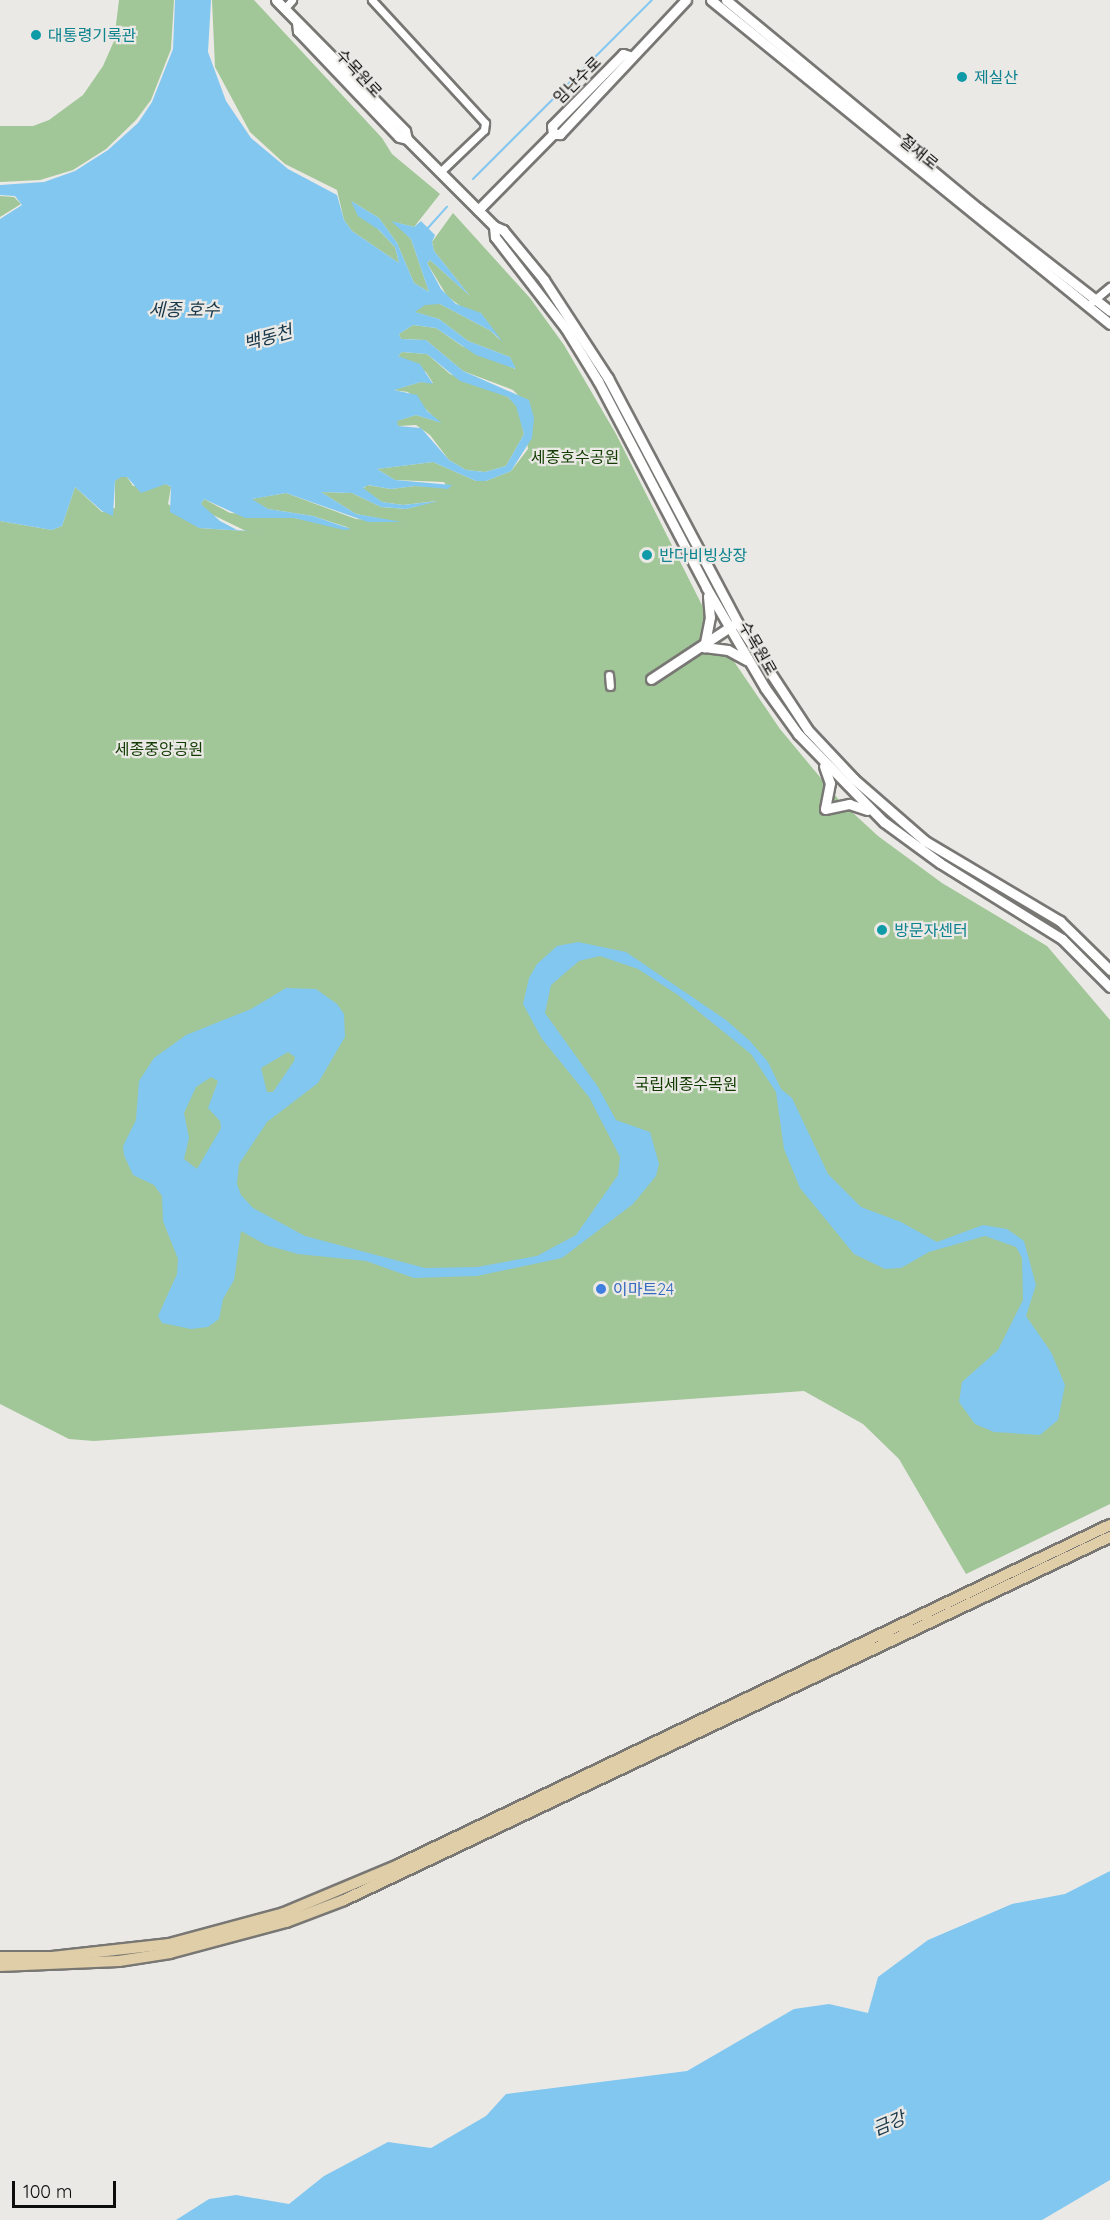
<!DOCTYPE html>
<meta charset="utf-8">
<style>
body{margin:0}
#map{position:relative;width:1110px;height:2220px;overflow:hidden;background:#eae9e6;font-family:Quicksand,"Noto Sans KR",sans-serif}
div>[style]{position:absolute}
.green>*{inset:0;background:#a1c697}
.water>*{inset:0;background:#81c7f0}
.stream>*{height:2px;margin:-1px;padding:0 1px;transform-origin:1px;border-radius:1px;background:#81c7f0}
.roads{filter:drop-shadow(2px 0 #787774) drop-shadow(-2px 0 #787774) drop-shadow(0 2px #787774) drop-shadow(0 -2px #787774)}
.street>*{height:7px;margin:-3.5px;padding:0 3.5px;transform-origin:3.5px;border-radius:3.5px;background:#fff}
.secondary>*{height:9px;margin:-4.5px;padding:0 4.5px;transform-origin:4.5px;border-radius:4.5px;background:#fff}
.primary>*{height:10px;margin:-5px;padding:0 5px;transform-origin:5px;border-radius:5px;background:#dfcea7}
.dots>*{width:16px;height:16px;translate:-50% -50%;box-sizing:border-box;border:3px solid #eae9e6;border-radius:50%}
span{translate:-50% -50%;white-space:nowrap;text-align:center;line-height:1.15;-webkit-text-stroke:4.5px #eae9e6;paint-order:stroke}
.culture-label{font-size:16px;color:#0d838f}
.left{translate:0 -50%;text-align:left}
.street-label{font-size:16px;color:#0d0d0c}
.park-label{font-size:16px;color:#123c01}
.shop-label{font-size:16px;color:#366cbe}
.water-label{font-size:18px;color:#183749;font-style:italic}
.scale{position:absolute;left:12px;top:2181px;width:104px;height:27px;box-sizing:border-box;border:3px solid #0d0d0c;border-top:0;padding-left:8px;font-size:18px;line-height:21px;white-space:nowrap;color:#0d0d0c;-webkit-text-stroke:4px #eae9e6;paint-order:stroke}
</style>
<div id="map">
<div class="green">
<i style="clip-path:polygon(119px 0,174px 0,171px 49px,151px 100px,136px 120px,106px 149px,73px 170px,40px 180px,0 182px,0 126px,33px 126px,49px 120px,83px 95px,103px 66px,114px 41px)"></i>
<i style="clip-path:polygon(212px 0,254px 0,382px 138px,392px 154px,440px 194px,414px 227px,394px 222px,411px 239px,429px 292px,414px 283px,397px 243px,379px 218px,351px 201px,395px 247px,399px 263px,352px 231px,344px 220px,337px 190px,285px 164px,250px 132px,215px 67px)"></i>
<i style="clip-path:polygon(0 196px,14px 197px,21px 204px,0 217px)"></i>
<i style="clip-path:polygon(453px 213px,530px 298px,564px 345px,616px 434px,720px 641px,780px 729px,839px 800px,878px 836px,942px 883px,1047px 946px,1110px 1020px,1110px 1504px,966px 1574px,899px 1459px,863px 1424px,804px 1391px,94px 1441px,69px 1439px,0 1404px,0 521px,52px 530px,62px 526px,75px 487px,102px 512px,115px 508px,115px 481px,120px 477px,127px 477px,133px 486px,166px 484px,171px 487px,168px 504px,199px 528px,246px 531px,209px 513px,201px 504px,204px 499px,230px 513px,294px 518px,350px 528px,313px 516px,268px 509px,251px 499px,286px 493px,356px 519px,398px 522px,356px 514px,321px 492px,352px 493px,381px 507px,406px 509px,437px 501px,403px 505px,382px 502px,363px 489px,367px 485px,391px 489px,415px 486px,448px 488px,444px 482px,395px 480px,377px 469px,433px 462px,476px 481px,486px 481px,511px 471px,528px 449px,520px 397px,513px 390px,463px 371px,426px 340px,401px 339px,399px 334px,413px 325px,436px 328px,462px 346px,515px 369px,510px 357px,468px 341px,439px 319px,414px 312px,425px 304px,440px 304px,491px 331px,500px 340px,481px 313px,467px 311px,447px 296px,427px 263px,430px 260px,470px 296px,434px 251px,432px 242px)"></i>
<i style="clip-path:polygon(402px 352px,427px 354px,450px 374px,508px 397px,517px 406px,524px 434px,506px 466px,485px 472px,466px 470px,449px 460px,430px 435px,416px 425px,398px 426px,396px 421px,416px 415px,439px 422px,408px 392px,393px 390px,421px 382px,433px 383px,426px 372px,398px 356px)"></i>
</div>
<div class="water">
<i style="clip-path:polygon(evenodd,175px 0,211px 0,208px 52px,226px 101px,251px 138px,288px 169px,337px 195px,344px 220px,352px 231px,399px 263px,395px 247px,379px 230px,358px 216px,351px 201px,379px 218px,397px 243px,414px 283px,429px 292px,411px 239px,391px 221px,414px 227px,421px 221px,435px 235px,432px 242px,434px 251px,470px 296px,430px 260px,427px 263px,441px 289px,456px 304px,481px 313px,503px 342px,491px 331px,440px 304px,425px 305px,415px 312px,439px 319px,468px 341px,510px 357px,516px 369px,476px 355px,436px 328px,413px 325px,399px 334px,401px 339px,426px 340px,463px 371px,529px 400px,534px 418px,532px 438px,511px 471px,486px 481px,476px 481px,433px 462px,377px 469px,395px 480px,452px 485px,448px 489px,415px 486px,391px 489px,368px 485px,363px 488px,382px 502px,403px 505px,439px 501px,406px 509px,381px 507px,352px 493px,321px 492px,356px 514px,402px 522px,368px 522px,286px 493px,252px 499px,268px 509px,313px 516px,351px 529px,344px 530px,294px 518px,245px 518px,204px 499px,201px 504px,220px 521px,237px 530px,259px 532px,199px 528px,170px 512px,171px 487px,166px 484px,141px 493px,127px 477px,121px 477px,115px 481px,113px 516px,102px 511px,75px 487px,62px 526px,52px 530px,0 521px,0 219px,22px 205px,15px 196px,0 195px,0 185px,44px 182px,75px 171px,108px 150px,138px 123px,152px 102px,173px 49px,175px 0,402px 352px,427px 354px,460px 381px,508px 397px,516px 406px,524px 434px,506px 466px,485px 472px,466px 470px,449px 460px,421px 428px,398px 426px,397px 421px,416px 415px,442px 423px,427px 411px,417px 395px,394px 390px,421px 382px,433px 384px,420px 364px,398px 356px,402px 352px)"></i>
<i style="clip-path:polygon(evenodd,578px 942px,626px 952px,726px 1020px,750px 1041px,768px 1062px,781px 1089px,792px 1098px,828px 1174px,861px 1207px,901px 1222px,937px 1242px,983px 1225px,1007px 1229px,1024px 1241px,1036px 1285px,1026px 1316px,1051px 1352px,1065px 1385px,1058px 1420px,1040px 1435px,994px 1432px,975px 1424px,959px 1402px,962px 1382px,998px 1350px,1023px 1300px,1022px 1258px,1016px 1247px,985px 1236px,929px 1252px,901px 1268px,885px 1269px,854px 1254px,800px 1188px,784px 1149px,776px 1092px,751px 1054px,678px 995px,638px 969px,600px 956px,579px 961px,551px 985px,545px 1013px,598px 1087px,616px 1120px,650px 1132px,659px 1164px,656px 1176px,633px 1204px,562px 1258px,477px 1276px,414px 1278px,366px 1261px,298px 1254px,266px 1245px,241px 1231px,234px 1280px,223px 1299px,219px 1319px,208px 1327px,191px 1329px,162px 1323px,158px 1316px,177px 1274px,178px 1259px,163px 1221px,162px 1196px,154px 1185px,133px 1175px,124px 1155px,123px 1146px,136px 1120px,139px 1081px,154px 1058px,186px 1035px,251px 1009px,286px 988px,316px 989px,337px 1004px,344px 1014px,345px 1037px,318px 1083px,267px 1122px,239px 1164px,237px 1184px,241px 1195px,253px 1208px,305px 1236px,425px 1268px,477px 1267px,537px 1256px,576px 1235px,618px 1175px,620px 1157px,589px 1097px,542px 1039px,523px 1004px,529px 978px,537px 964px,557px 946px,578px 942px,288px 1052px,295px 1057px,294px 1061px,273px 1092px,267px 1092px,261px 1068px,288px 1052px,578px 942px,211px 1077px,218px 1081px,208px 1108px,220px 1121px,221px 1128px,197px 1169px,184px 1159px,189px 1138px,184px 1113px,196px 1087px,211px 1077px)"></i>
<i style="clip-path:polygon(1110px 1871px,1110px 2180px,1042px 2220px,176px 2220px,209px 2199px,236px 2195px,289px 2204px,324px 2176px,388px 2142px,431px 2148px,486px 2116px,506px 2094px,687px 2071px,794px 2009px,829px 2004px,868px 2013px,878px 1977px,928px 1940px,1012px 1904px,1065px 1894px)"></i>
</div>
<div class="stream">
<i style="left:473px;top:179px;width:253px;rotate:-45deg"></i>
<i style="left:427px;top:229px;width:30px;rotate:-48deg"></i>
</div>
<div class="roads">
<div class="street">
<i style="left:372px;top:0;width:167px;rotate:47.4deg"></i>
<i style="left:485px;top:123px;width:7px;rotate:98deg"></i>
<i style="left:484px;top:130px;width:61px;rotate:136.3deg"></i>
<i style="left:284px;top:9px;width:12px;rotate:-48deg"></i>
<i style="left:1087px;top:306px;width:30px;rotate:-40deg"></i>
<i style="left:609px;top:675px;width:11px;rotate:85deg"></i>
</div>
<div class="secondary">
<i style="left:276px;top:0;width:184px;rotate:45.4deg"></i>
<i style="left:405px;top:131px;width:8px;rotate:76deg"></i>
<i style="left:711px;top:0;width:514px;rotate:39.08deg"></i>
<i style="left:726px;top:0;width:328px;rotate:39.6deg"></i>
<i style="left:979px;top:209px;width:166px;rotate:37.9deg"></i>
<i style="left:297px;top:22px;width:9px;rotate:84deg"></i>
<i style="left:298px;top:31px;width:146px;rotate:46.4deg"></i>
<i style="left:399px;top:137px;width:8px;rotate:14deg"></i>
<i style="left:407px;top:139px;width:123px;rotate:45deg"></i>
<i style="left:494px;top:226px;width:10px;rotate:24deg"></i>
<i style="left:503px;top:230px;width:65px;rotate:50.6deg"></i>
<i style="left:544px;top:280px;width:117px;rotate:56.9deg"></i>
<i style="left:608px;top:378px;width:276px;rotate:62.1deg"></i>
<i style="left:737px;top:622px;width:129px;rotate:56.7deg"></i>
<i style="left:808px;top:730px;width:67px;rotate:46.8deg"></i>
<i style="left:854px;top:779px;width:94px;rotate:41.1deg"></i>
<i style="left:925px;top:841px;width:157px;rotate:30.7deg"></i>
<i style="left:1060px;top:921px;width:70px;rotate:44.4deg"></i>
<i style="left:553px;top:134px;width:8px;rotate:-97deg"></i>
<i style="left:552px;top:126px;width:101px;rotate:-45.4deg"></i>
<i style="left:623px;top:54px;width:6px;rotate:18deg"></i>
<i style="left:478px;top:210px;width:107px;rotate:-45.4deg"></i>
<i style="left:553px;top:134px;width:7px"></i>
<i style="left:560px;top:134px;width:184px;rotate:-46.8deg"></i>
<i style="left:494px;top:226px;width:11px;rotate:85deg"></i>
<i style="left:495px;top:237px;width:116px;rotate:52.3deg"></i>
<i style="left:566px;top:329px;width:61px;rotate:58.4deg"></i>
<i style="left:598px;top:381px;width:233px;rotate:62.3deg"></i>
<i style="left:706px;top:587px;width:117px;rotate:59.7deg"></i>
<i style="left:765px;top:688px;width:57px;rotate:54.3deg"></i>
<i style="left:798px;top:734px;width:123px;rotate:45.7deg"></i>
<i style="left:884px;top:822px;width:69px;rotate:36.2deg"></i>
<i style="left:940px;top:863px;width:144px;rotate:31.9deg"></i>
<i style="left:1062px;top:939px;width:68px;rotate:45deg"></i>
<i style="left:708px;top:596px;width:21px;rotate:85deg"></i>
<i style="left:710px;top:617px;width:31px;rotate:101deg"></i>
<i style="left:704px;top:647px;width:24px;rotate:7deg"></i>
<i style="left:728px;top:650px;width:21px;rotate:29deg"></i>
<i style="left:651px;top:679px;width:98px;rotate:-33.4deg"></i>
<i style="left:824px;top:766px;width:18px;rotate:71deg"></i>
<i style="left:830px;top:783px;width:26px;rotate:101deg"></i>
<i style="left:825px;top:809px;width:25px;rotate:-12deg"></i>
<i style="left:849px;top:804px;width:19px;rotate:18deg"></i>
</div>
<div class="primary">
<i style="left:0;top:1957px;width:52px"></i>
<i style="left:52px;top:1957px;width:118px;rotate:-6.3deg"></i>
<i style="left:169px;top:1944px;width:119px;rotate:-15.1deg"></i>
<i style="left:284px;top:1913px;width:124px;rotate:-22.8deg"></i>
<i style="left:398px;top:1865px;width:789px;rotate:-25.53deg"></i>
<i style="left:0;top:1966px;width:119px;rotate:-2.4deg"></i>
<i style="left:119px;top:1961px;width:52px;rotate:-8.9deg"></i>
<i style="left:170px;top:1953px;width:120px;rotate:-15deg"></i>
<i style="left:286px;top:1922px;width:62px;rotate:-20.8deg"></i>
<i style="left:344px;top:1900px;width:848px;rotate:-25.36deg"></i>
</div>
</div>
<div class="dots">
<i style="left:36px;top:35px;background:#0f9aa8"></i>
<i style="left:962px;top:77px;background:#0f9aa8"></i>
<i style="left:647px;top:555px;background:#0f9aa8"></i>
<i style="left:882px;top:930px;background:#0f9aa8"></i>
<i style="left:601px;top:1289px;background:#3f7fe0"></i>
</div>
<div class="culture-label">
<span class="left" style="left:48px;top:35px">대통령기록관</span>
<span class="left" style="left:974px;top:77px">제실산</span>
<span class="left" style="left:659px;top:555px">반다비빙상장</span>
<span class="left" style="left:894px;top:930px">방문자센터</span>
</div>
<div class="street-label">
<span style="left:359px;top:73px;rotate:47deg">수목원로</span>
<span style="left:577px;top:80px;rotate:-45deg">임난수로</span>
<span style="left:919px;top:152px;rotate:39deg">절재로</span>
<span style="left:758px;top:648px;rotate:60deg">수목원로</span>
</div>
<div class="park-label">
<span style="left:575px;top:457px">세종호수공원</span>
<span style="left:159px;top:749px">세종중앙공원</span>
<span style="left:686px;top:1084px">국립세종수목원</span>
</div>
<div class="shop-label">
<span class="left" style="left:613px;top:1289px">이마트24</span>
</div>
<div class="water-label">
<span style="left:184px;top:310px">세종 호수</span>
<span style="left:268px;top:338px;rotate:-16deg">백동천</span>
<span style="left:889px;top:2124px;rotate:-23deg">금강</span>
</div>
<div class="scale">100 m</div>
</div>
